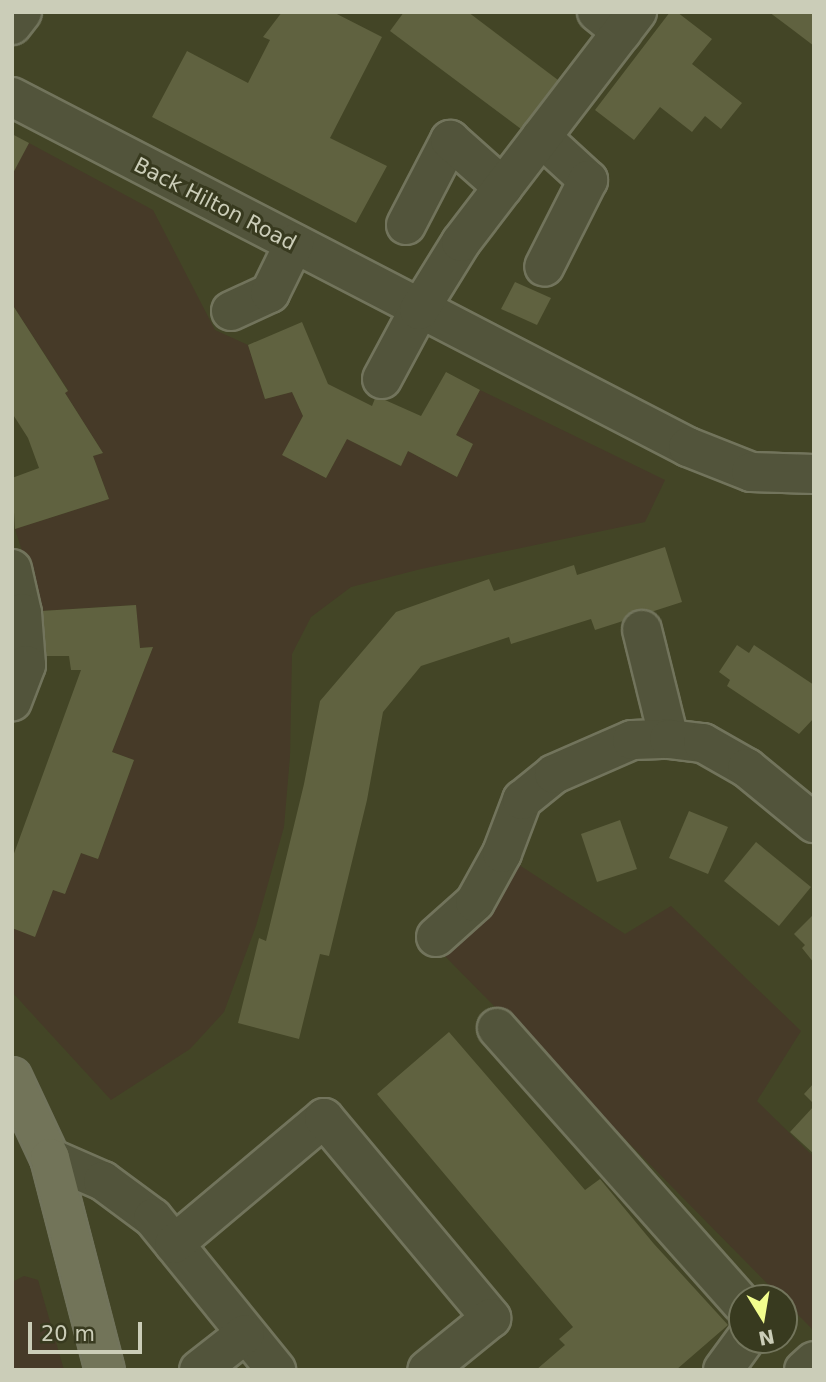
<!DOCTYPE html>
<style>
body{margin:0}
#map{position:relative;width:826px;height:1382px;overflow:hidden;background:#434526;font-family:"DejaVu Sans",sans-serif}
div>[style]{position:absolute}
.green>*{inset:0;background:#463a28}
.building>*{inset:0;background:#606240}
.roads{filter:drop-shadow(2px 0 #72745c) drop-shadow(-2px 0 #72745c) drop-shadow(0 2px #72745c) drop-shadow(0 -2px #72745c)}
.minor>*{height:38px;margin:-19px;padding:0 19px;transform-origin:19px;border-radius:19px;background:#52543b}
.major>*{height:38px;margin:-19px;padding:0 19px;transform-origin:19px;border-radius:19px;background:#727459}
span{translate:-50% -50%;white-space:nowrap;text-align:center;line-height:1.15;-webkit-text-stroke:6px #383a1f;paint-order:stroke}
.street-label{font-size:21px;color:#cbcdb8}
.frame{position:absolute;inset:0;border:14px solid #cbcdb8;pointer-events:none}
.north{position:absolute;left:728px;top:1284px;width:70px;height:70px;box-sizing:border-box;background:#383a1f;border:2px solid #73755c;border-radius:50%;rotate:169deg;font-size:19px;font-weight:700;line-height:28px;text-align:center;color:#cbcdb8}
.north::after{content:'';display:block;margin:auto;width:24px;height:32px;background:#f2fd8e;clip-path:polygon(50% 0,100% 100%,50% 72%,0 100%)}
.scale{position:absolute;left:28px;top:1322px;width:114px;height:32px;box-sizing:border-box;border:4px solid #cbcdb8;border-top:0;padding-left:9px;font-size:21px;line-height:24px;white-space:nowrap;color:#cbcdb8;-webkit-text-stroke:5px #383a1f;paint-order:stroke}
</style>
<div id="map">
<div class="green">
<i style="clip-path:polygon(29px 143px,153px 210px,215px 330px,248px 345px,265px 399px,292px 392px,303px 416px,283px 455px,326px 478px,347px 439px,400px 466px,408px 451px,457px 477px,473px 444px,456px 435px,480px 390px,665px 480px,645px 522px,421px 569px,351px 587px,311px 617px,292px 654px,290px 756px,284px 827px,256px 926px,224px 1012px,190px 1049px,111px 1100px,12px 992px,12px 928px,35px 936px,53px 890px,65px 894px,81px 853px,98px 859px,134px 760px,112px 752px,153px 647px,140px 648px,135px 605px,41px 611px,15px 529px,109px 499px,93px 456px,103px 453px,65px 393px,68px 390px,12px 304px,12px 173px)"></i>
<i style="clip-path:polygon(510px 859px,625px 934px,671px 906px,801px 1031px,757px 1101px,814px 1157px,814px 1331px,433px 944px)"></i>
<i style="clip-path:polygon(24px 1276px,38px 1280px,64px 1370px,15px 1370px,12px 1364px,12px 1282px)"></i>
</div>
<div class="building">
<i style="clip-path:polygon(282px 12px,333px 12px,382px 37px,330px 138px,387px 166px,356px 223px,152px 117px,187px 51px,248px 83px,270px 40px,263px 37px)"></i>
<i style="clip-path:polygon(404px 12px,468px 12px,558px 80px,521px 129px,390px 31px)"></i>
<i style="clip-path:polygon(670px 12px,677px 12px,712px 39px,692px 64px,742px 103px,721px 129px,705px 116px,692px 132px,660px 107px,634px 140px,595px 110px)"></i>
<i style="clip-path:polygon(769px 12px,814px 12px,814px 46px,793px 30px)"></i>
<i style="clip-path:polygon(12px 134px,29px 143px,12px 175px)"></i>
<i style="clip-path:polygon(515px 282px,551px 298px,537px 325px,501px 309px)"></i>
<i style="clip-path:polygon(12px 304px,68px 391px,65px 393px,103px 453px,93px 456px,109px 499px,15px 529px,12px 478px,39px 468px,28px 438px,12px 413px)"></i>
<i style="clip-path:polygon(302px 322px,328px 384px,372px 406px,376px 396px,421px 416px,446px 372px,480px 390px,456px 435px,473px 444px,457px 477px,408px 451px,401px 466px,347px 439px,326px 478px,282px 455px,303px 416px,292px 392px,265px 399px,248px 345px)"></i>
<i style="clip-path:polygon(665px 547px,682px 602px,595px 630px,591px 619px,511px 644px,509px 637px,421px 666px,383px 712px,367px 800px,329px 956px,320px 954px,299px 1039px,238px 1023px,259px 938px,266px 941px,304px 784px,320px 701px,396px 612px,489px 579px,494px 591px,574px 565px,577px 575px)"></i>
<i style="clip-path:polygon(136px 605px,140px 648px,153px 647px,112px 752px,134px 760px,98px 859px,81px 853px,65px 894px,53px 890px,35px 937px,12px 928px,12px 859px,81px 670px,71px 670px,69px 656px,44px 656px,41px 611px)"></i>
<i style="clip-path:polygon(737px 645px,749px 653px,754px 645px,814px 685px,814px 718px,799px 734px,727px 686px,730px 680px,719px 672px)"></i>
<i style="clip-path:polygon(689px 811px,728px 827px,708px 874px,669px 858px)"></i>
<i style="clip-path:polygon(620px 820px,637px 869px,597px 882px,581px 834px)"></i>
<i style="clip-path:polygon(756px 842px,811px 887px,779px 926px,724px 881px)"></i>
<i style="clip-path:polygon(814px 914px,814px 963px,802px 948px,805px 945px,794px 934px)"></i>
<i style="clip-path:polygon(449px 1032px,585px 1190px,600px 1179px,654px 1244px,728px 1325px,676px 1370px,536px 1370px,565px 1345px,559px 1339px,573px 1327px,377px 1094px)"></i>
<i style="clip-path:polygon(814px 1083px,814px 1104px,804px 1094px)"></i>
<i style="clip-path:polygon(814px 1106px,814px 1154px,790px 1132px)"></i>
</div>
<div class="roads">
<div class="minor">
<i style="left:597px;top:12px;width:32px;rotate:39deg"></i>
<i style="left:12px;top:25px;width:16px;rotate:-52deg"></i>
<i style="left:12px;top:97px;width:761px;rotate:27.37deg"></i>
<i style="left:688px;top:447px;width:68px;rotate:21.6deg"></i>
<i style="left:751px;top:472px;width:63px;rotate:1.8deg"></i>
<i style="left:541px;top:137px;width:64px;rotate:42.5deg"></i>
<i style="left:588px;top:180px;width:97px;rotate:116.8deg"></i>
<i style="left:406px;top:225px;width:96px;rotate:-62.6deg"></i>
<i style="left:450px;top:140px;width:71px;rotate:41.6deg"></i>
<i style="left:231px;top:311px;width:43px;rotate:-24.8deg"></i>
<i style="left:270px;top:293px;width:55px;rotate:-63.9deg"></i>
<i style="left:382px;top:379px;width:78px;rotate:-61.8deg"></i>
<i style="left:419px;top:310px;width:80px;rotate:-58.3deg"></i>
<i style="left:461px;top:242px;width:290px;rotate:-52.6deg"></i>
<i style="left:12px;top:569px;width:45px;rotate:77.2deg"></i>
<i style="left:22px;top:613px;width:52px;rotate:85.6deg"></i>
<i style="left:26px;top:665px;width:39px;rotate:111deg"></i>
<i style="left:642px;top:630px;width:112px;rotate:76.1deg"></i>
<i style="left:436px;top:937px;width:52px;rotate:-41.9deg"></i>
<i style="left:475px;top:902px;width:56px;rotate:-61.1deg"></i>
<i style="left:502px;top:853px;width:57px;rotate:-69.3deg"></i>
<i style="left:522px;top:800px;width:41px;rotate:-39.1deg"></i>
<i style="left:554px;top:774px;width:85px;rotate:-23.6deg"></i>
<i style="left:632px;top:740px;width:37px;rotate:-2deg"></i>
<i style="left:669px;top:739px;width:34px;rotate:7deg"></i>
<i style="left:703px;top:743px;width:51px;rotate:29.6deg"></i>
<i style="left:747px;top:768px;width:87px;rotate:39.4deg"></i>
<i style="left:497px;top:1028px;width:369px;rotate:48.4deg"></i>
<i style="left:50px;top:1158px;width:58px;rotate:23.5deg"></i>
<i style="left:103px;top:1181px;width:62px;rotate:36.5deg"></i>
<i style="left:153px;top:1218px;width:196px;rotate:51deg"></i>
<i style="left:174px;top:1244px;width:196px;rotate:-40deg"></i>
<i style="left:324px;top:1118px;width:261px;rotate:50.1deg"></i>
<i style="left:491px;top:1318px;width:82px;rotate:140.9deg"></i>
<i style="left:199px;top:1370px;width:58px;rotate:-38deg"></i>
<i style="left:723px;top:1370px;width:37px;rotate:-54deg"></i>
<i style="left:804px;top:1370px;width:13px;rotate:-42deg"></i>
</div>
<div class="major">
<i style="left:12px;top:1077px;width:89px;rotate:64.9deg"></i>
<i style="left:50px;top:1158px;width:219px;rotate:75.5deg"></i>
</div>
</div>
<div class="street-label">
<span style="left:215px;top:204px;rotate:27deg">Back Hilton Road</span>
</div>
<div class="frame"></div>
<div class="north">N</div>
<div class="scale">20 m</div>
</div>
